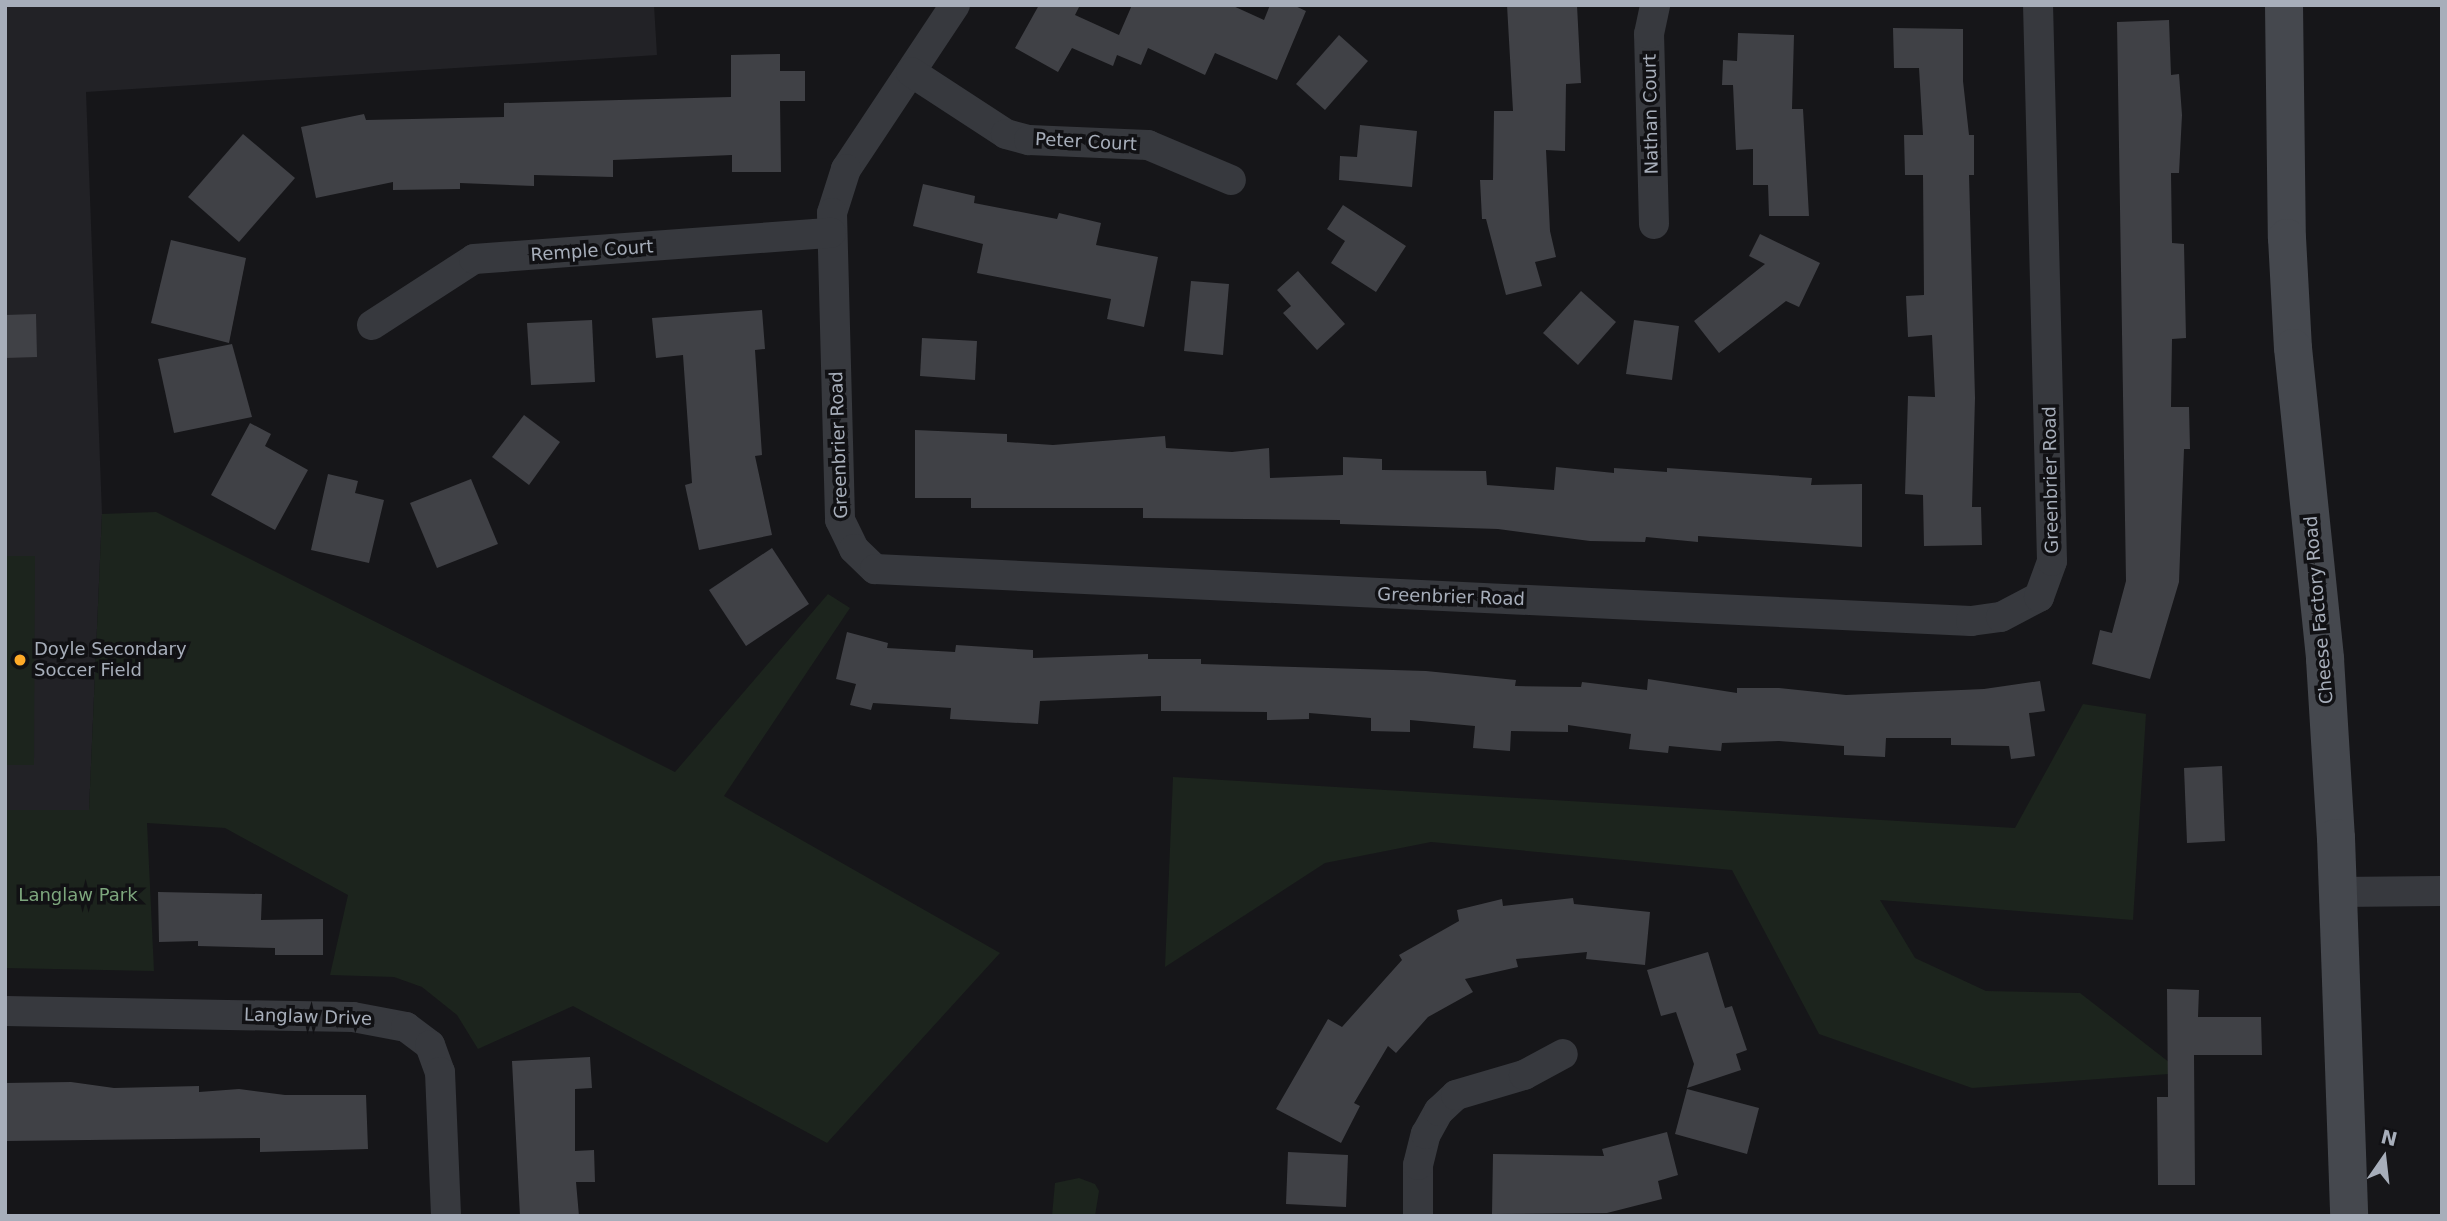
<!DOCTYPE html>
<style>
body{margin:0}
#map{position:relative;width:2447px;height:1221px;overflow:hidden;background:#161619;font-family:"DejaVu Sans",sans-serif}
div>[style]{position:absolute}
.built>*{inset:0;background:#222226}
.green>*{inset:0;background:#1c241d}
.building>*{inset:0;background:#404146}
.minor>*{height:30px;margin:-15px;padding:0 15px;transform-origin:15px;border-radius:15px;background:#37393e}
.secondary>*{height:38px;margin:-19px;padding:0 19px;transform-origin:19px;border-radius:19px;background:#45484e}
.dots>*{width:19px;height:19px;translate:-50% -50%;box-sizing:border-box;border:4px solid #111114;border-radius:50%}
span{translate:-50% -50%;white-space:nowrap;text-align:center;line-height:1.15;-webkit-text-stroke:7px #111114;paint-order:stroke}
.street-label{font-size:18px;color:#a7aeba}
.poi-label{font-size:18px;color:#a7aeba}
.left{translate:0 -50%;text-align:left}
.park-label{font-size:18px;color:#7da67d}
.frame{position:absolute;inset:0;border:7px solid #a7aeba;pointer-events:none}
.north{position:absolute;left:2349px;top:1123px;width:70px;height:70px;-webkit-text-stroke:5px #111114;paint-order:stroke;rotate:14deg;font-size:19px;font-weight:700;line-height:28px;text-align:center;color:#a7aeba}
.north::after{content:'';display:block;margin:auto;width:24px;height:32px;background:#a7aeba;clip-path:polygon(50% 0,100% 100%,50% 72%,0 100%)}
</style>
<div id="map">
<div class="built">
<i style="clip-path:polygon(5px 5px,654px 5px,657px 55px,86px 92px,102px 514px,89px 811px,5px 810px)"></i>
</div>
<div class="green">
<i style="clip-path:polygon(156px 512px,675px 772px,828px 594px,850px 608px,724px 796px,1000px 953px,827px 1143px,573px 1006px,478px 1049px,457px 1015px,422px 987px,394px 977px,330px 975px,348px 895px,225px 828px,147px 823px,154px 971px,5px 968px,5px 810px,89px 810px,102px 514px)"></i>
<i style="clip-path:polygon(5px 556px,35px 556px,34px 765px,5px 765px)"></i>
<i style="clip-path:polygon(2083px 704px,2146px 714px,2133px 920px,1880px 900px,1915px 958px,1986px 991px,2080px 993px,2183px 1073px,1972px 1088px,1819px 1034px,1732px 870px,1431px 842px,1325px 863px,1165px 967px,1173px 777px,2015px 828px)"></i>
<i style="clip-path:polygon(1079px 1178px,1095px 1184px,1099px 1191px,1095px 1216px,1052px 1216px,1055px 1183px)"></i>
</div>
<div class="building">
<i style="clip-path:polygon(1039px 5px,1080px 5px,1075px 15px,1119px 35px,1132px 5px,1231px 5px,1264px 20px,1270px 5px,1293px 5px,1306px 11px,1277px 80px,1215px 53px,1205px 75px,1148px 48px,1141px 65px,1117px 55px,1113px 66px,1072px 48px,1058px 72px,1015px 48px)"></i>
<i style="clip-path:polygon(1507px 5px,1577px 5px,1581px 83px,1566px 84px,1565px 151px,1546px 150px,1550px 231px,1556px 257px,1535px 262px,1542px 286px,1506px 295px,1486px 219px,1482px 219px,1480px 180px,1493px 180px,1494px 111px,1513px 111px)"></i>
<i style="clip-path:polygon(2169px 20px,2171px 75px,2179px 74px,2182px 115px,2179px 173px,2171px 173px,2172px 243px,2184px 244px,2186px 338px,2172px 339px,2171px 407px,2189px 407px,2190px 449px,2184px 449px,2179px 582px,2150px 679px,2092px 664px,2100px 630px,2112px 633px,2126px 581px,2117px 22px)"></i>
<i style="clip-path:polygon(1893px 28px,1963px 29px,1963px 81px,1969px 135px,1974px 135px,1974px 175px,1969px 175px,1975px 398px,1972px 507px,1981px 507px,1982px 545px,1924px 546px,1923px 495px,1905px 494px,1908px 396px,1935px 397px,1932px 335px,1908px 337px,1906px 296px,1924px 295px,1923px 175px,1905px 175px,1904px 135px,1923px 135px,1919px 68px,1894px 68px)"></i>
<i style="clip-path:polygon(1738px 33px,1794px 35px,1792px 109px,1803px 109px,1809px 216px,1769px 216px,1768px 185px,1753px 185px,1753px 149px,1736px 150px,1733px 85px,1722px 85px,1723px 60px,1737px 61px)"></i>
<i style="clip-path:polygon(1339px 35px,1368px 61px,1325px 110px,1296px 84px)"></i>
<i style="clip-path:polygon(780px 54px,780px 71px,805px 71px,805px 101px,780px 101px,781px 172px,732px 172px,732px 155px,613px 160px,613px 177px,534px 175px,534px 186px,460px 183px,460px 189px,393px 190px,393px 182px,316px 198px,301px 127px,364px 114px,366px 120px,504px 117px,504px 103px,731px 97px,731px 55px)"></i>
<i style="clip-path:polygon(1360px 125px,1417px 131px,1412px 187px,1339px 180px,1340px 156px,1357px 157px)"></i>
<i style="clip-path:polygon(243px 134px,295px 178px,239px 242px,188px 197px)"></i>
<i style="clip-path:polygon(923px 184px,975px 196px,974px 203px,1057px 219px,1059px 213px,1101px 223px,1096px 245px,1158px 257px,1144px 327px,1107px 319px,1111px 299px,977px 273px,983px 244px,913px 226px)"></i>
<i style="clip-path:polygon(1343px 205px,1406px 246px,1376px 292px,1331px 263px,1345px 241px,1327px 229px)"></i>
<i style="clip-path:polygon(1760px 234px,1820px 263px,1799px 307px,1786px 301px,1719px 353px,1694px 321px,1765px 264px,1749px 256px)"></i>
<i style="clip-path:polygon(171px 240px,246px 258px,229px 343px,151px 323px)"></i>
<i style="clip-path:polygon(1298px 271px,1345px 324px,1317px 350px,1283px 313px,1291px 306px,1277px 290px)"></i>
<i style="clip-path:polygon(1191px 281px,1229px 284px,1223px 355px,1184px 351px)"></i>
<i style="clip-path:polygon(1581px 291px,1616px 322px,1578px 365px,1543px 333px)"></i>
<i style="clip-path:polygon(762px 310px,765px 349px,755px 350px,762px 455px,755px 456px,772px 535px,699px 550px,685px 485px,692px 483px,683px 355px,656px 358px,652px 318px)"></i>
<i style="clip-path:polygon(36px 314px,37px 357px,5px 358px,5px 315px)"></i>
<i style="clip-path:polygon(592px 320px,595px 382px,531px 385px,527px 323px)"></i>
<i style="clip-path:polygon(1634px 320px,1679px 326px,1672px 380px,1626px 374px)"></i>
<i style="clip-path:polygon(922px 338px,977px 341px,975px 380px,920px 376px)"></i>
<i style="clip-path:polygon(232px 344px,252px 417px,174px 433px,158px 359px)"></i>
<i style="clip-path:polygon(524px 415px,560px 442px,529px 485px,492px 457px)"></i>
<i style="clip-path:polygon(250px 423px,271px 434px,265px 446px,308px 470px,275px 530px,211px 495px)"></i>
<i style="clip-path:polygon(915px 430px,1007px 434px,1007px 442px,1053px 445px,1165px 436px,1166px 448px,1232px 452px,1269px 448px,1270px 478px,1343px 475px,1343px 457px,1382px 459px,1382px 470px,1486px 471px,1487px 485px,1554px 490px,1556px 467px,1614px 473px,1614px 468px,1667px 472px,1667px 468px,1812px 478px,1811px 485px,1862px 484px,1862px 547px,1698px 536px,1698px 542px,1646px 537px,1645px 542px,1590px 541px,1498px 529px,1340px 524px,1340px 520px,1143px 518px,1143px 508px,971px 508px,971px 498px,915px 498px)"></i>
<i style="clip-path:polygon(328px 474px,358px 481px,355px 493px,384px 500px,369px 563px,311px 550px)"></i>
<i style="clip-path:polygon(471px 479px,498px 544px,437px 568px,410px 503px)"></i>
<i style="clip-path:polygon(772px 548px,809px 604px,746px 646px,709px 590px)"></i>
<i style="clip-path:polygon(847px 632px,888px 643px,887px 648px,955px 652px,956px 645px,1033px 650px,1033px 658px,1148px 654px,1148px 659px,1201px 659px,1201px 664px,1426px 671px,1516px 680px,1515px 686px,1581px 687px,1582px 682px,1647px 690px,1648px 679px,1737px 693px,1737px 688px,1779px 688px,1846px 695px,1984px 689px,2040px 681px,2045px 711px,2029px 713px,2035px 756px,2011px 759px,2009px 746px,1951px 745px,1951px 738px,1886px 738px,1885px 757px,1844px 755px,1844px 746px,1779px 741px,1722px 743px,1721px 751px,1669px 746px,1668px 753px,1629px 749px,1631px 734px,1568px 725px,1568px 732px,1511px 731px,1510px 751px,1473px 748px,1475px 726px,1410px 720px,1410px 732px,1371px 731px,1371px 718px,1309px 713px,1309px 719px,1267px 720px,1267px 712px,1161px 711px,1161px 696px,1040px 701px,1038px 724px,984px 721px,950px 719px,951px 708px,873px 703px,871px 710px,850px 705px,856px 684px,836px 679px)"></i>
<i style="clip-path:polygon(2222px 766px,2225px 841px,2187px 843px,2184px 768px)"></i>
<i style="clip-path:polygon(158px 892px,262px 894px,261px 920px,323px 919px,323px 955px,275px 955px,275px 948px,198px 946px,198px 941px,159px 942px)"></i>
<i style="clip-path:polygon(1573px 898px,1574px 904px,1650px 912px,1645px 965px,1586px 959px,1587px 952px,1516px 959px,1518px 967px,1465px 979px,1473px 992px,1428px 1017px,1396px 1053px,1388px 1046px,1354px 1103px,1360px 1106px,1341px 1143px,1276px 1109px,1328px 1019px,1342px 1027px,1402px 960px,1399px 955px,1459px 921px,1457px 910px,1502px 899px,1503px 906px)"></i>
<i style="clip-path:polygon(1708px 952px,1725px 1008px,1732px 1006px,1747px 1050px,1736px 1054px,1741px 1070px,1687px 1088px,1694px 1064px,1676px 1012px,1661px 1016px,1647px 970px)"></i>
<i style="clip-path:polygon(2167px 989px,2199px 990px,2198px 1017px,2261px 1017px,2262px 1055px,2194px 1055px,2195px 1185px,2158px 1185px,2157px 1097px,2168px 1097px)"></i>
<i style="clip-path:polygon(590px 1057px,592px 1088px,575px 1089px,575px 1151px,594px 1150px,595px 1182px,576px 1182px,579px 1216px,520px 1216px,512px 1061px)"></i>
<i style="clip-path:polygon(71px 1082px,114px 1088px,199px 1086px,199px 1092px,239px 1089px,285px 1095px,366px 1095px,368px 1149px,260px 1152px,260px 1138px,5px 1141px,5px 1083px)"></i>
<i style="clip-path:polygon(1687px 1089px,1759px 1108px,1747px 1154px,1675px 1134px)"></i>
<i style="clip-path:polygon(1667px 1132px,1678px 1175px,1658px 1181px,1662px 1199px,1607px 1213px,1492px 1214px,1493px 1154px,1604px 1156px,1602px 1149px)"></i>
<i style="clip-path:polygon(1288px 1152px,1348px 1155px,1346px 1207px,1286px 1204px)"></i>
</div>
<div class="minor">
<i style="left:955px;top:5px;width:197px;rotate:123.6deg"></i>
<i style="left:846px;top:169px;width:46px;rotate:107.7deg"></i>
<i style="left:832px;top:213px;width:307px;rotate:88.5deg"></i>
<i style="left:840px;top:520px;width:32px;rotate:64deg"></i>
<i style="left:854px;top:549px;width:29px;rotate:44deg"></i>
<i style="left:875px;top:569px;width:1097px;rotate:2.72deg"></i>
<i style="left:1971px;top:621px;width:30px;rotate:-8deg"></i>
<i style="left:2001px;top:617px;width:43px;rotate:-27.8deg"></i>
<i style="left:2039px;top:597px;width:38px;rotate:-70deg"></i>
<i style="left:2052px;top:561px;width:556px;rotate:-91.44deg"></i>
<i style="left:911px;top:72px;width:113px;rotate:33.1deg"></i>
<i style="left:1006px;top:134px;width:24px;rotate:15deg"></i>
<i style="left:1029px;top:140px;width:119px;rotate:2.4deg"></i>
<i style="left:1148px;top:145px;width:90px;rotate:22.9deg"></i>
<i style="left:1654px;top:224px;width:190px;rotate:-91.5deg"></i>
<i style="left:1649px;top:34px;width:30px;rotate:-78deg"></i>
<i style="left:372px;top:325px;width:121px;rotate:-32.9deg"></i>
<i style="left:474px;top:259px;width:358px;rotate:-4.2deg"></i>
<i style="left:2338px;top:892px;width:104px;rotate:-0.6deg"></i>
<i style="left:5px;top:1011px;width:348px;rotate:1deg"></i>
<i style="left:353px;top:1017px;width:54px;rotate:10.7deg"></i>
<i style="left:406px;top:1027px;width:30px;rotate:37deg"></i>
<i style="left:430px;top:1045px;width:29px;rotate:70deg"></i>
<i style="left:440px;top:1072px;width:144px;rotate:87.6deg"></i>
<i style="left:1418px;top:1216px;width:51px;rotate:-90deg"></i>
<i style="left:1418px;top:1165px;width:32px;rotate:-76deg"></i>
<i style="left:1426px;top:1134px;width:26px;rotate:-61deg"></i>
<i style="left:1439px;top:1111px;width:23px;rotate:-43deg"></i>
<i style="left:1456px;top:1095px;width:71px;rotate:-16.4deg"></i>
<i style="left:1524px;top:1075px;width:44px;rotate:-28.3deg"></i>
</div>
<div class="secondary">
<i style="left:2284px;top:5px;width:233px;rotate:89.3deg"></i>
<i style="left:2287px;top:238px;width:110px;rotate:86.9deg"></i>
<i style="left:2293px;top:348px;width:313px;rotate:84.1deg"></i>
<i style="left:2325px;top:659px;width:179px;rotate:86.5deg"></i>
<i style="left:2336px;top:838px;width:378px;rotate:88deg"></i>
</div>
<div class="dots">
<i style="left:20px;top:660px;background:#ffaa28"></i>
</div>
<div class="street-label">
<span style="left:1651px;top:114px;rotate:-91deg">Nathan Court</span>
<span style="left:1086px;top:142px;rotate:3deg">Peter Court</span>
<span style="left:592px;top:251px;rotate:-4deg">Remple Court</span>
<span style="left:839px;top:445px;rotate:-92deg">Greenbrier Road</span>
<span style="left:2051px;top:480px;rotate:-91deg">Greenbrier Road</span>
<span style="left:1451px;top:597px;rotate:2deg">Greenbrier Road</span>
<span style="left:2319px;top:610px;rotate:-95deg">Cheese Factory Road</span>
<span style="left:308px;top:1017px;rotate:2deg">Langlaw Drive</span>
</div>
<div class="poi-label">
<span class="left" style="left:34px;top:660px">Doyle Secondary<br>Soccer Field</span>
</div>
<div class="park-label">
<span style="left:78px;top:895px">Langlaw Park</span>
</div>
<div class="frame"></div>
<div class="north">N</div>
</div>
